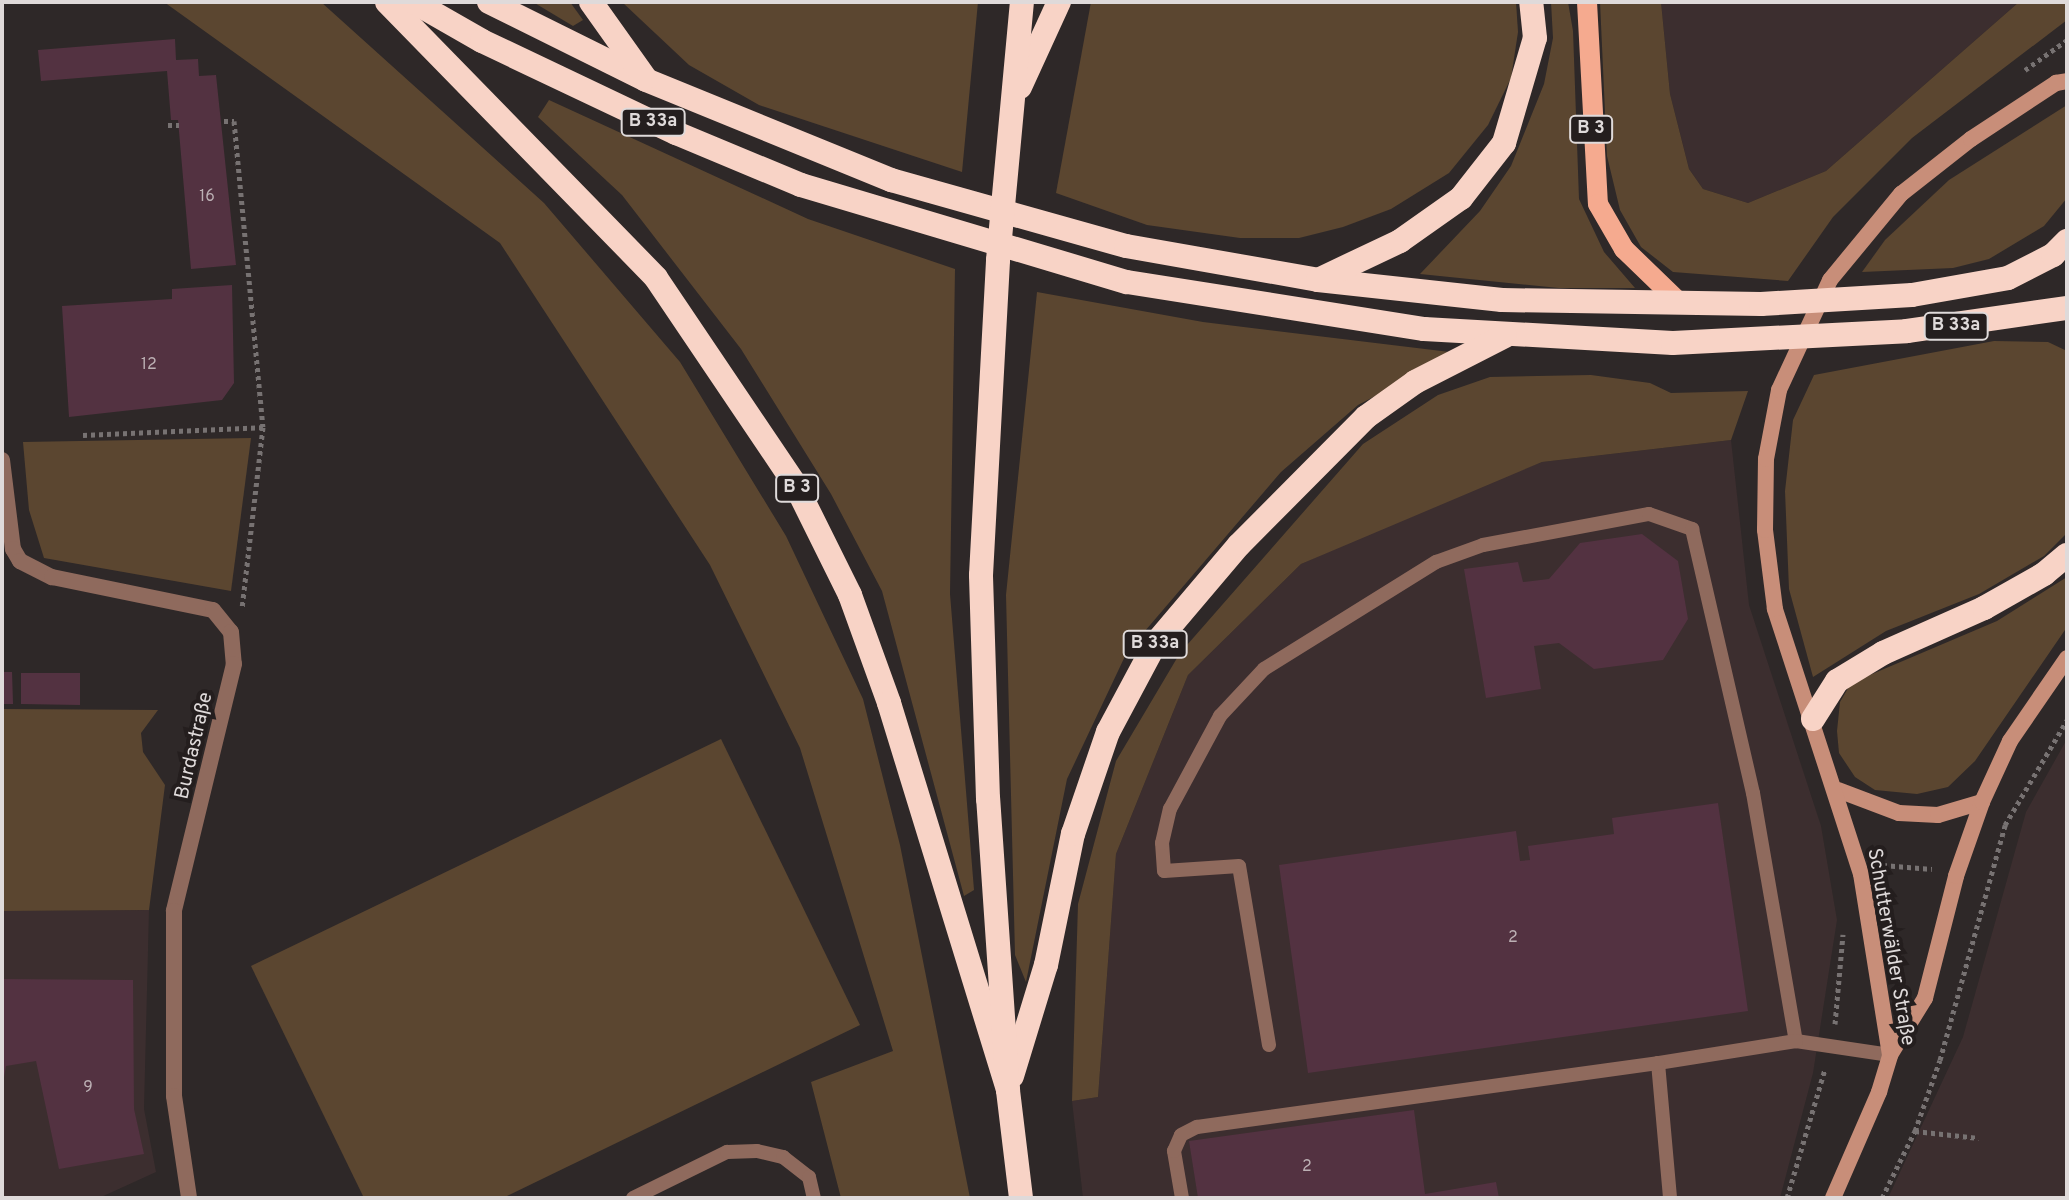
<!DOCTYPE html>
<meta charset="utf-8">
<style>
body{margin:0}
#map{position:relative;width:2069px;height:1200px;overflow:hidden;background:#2e2828;font-family:Overpass,sans-serif}
div>[style]{position:absolute}
.built>*{inset:0;background:#3c2e2f}
.green>*{inset:0;background:#5b4630}
.building>*{inset:0;background:#533241}
.path>*{height:5px;margin-top:-2.5px;transform-origin:0;background:repeating-linear-gradient(90deg,#777272 0 4px,transparent 0 8px)}
.lane>*{height:14px;margin:-7px;padding:0 7px;transform-origin:7px;border-radius:7px;background:#8f6a5d}
.street>*{height:16px;margin:-8px;padding:0 8px;transform-origin:8px;border-radius:8px;background:#8f6a5d}
.secondary>*{height:16px;margin:-8px;padding:0 8px;transform-origin:8px;border-radius:8px;background:#c88e79}
.primary>*{height:20px;margin:-10px;padding:0 10px;transform-origin:10px;border-radius:10px;background:#f5aa8f}
.highway>*{height:24px;margin:-12px;padding:0 12px;transform-origin:12px;border-radius:12px;background:#f8d3c6}
span{translate:-50% -50%;white-space:nowrap;text-align:center;line-height:1.15;-webkit-text-stroke:8px #241e1e;paint-order:stroke}
.number-label{font-size:16px;color:#bcb0b4}
.number-label span{-webkit-text-stroke-width:0}
.shield-label span{padding:2px 6px;background:#241e1e;border:2px solid;border-radius:6px;-webkit-text-stroke-width:0}
.shield-label{font-size:18px;color:#dfdada;font-weight:700}
.street-label{font-size:20px;color:#dfdada}
.frame{position:absolute;inset:0;border:4px solid #dfdada;pointer-events:none}
</style>
<div id="map">
<div class="built">
<i style="clip-path:polygon(1661px 2px,2019px 2px,1826px 171px,1748px 203px,1703px 189px,1689px 169px,1670px 94px)"></i>
<i style="clip-path:polygon(1731px 440px,1749px 605px,1821px 826px,1837px 920px,1813px 1073px,1780px 1198px,1083px 1198px,1072px 1101px,1098px 1097px,1116px 854px,1188px 675px,1301px 564px,1439px 502px,1542px 462px)"></i>
<i style="clip-path:polygon(2067px 739px,2067px 1198px,1888px 1198px,1963px 1037px,2026px 812px)"></i>
<i style="clip-path:polygon(149px 910px,144px 1109px,156px 1172px,99px 1198px,2px 1198px,2px 911px)"></i>
</div>
<div class="green">
<i style="clip-path:polygon(164px 2px,321px 2px,544px 203px,680px 362px,786px 536px,863px 699px,900px 845px,970px 1198px,841px 1198px,811px 1082px,893px 1051px,800px 748px,710px 565px,500px 243px)"></i>
<i style="clip-path:polygon(533px 2px,570px 2px,583px 20px,573px 26px)"></i>
<i style="clip-path:polygon(622px 2px,978px 2px,962px 172px,759px 105px,689px 65px)"></i>
<i style="clip-path:polygon(1091px 2px,1516px 2px,1518px 32px,1511px 78px,1488px 125px,1449px 173px,1391px 209px,1343px 227px,1299px 238px,1240px 238px,1147px 225px,1056px 193px)"></i>
<i style="clip-path:polygon(1551px 2px,1568px 2px,1573px 31px,1579px 199px,1604px 252px,1635px 288px,1559px 288px,1420px 274px,1480px 211px,1511px 166px,1544px 84px,1553px 38px)"></i>
<i style="clip-path:polygon(1600px 2px,1661px 2px,1670px 94px,1689px 169px,1703px 189px,1748px 203px,1826px 171px,2019px 2px,2067px 2px,2067px 20px,1912px 138px,1833px 217px,1788px 281px,1673px 272px,1641px 247px,1620px 210px,1607px 156px)"></i>
<i style="clip-path:polygon(549px 100px,808px 219px,955px 269px,950px 594px,974px 890px,964px 896px,882px 591px,831px 494px,741px 349px,622px 195px,538px 117px)"></i>
<i style="clip-path:polygon(2067px 105px,2067px 198px,2044px 226px,1989px 259px,1953px 268px,1862px 272px,1885px 240px,1949px 180px)"></i>
<i style="clip-path:polygon(1037px 292px,1203px 322px,1458px 353px,1358px 405px,1281px 472px,1127px 652px,1067px 779px,1026px 982px,1015px 955px,1006px 595px)"></i>
<i style="clip-path:polygon(1994px 341px,2048px 342px,2067px 351px,2067px 533px,2044px 556px,1979px 594px,1886px 631px,1813px 677px,1789px 589px,1785px 491px,1793px 420px,1814px 375px)"></i>
<i style="clip-path:polygon(1591px 375px,1650px 383px,1671px 393px,1748px 391px,1731px 440px,1542px 462px,1301px 564px,1188px 675px,1116px 854px,1098px 1097px,1072px 1101px,1078px 904px,1116px 761px,1180px 653px,1363px 444px,1438px 395px,1490px 377px)"></i>
<i style="clip-path:polygon(251px 438px,231px 591px,44px 558px,29px 510px,23px 442px)"></i>
<i style="clip-path:polygon(2067px 577px,2067px 627px,1975px 761px,1948px 787px,1917px 794px,1875px 790px,1855px 777px,1839px 753px,1837px 731px,1840px 702px,1851px 683px,1997px 621px)"></i>
<i style="clip-path:polygon(2px 709px,158px 710px,141px 733px,143px 752px,165px 785px,149px 910px,2px 911px)"></i>
<i style="clip-path:polygon(721px 739px,860px 1025px,503px 1198px,364px 1198px,251px 966px)"></i>
</div>
<div class="building">
<i style="clip-path:polygon(175px 39px,176px 60px,198px 59px,199px 76px,216px 75px,236px 265px,191px 269px,178px 120px,171px 120px,167px 71px,41px 81px,38px 50px)"></i>
<i style="clip-path:polygon(232px 285px,234px 383px,222px 400px,69px 417px,62px 306px,172px 299px,172px 289px)"></i>
<i style="clip-path:polygon(1642px 534px,1678px 561px,1688px 619px,1663px 660px,1594px 669px,1559px 643px,1534px 646px,1541px 689px,1486px 698px,1464px 569px,1518px 562px,1523px 582px,1549px 579px,1580px 543px)"></i>
<i style="clip-path:polygon(2px 672px,12px 672px,13px 704px,2px 704px)"></i>
<i style="clip-path:polygon(21px 673px,80px 673px,80px 705px,21px 704px)"></i>
<i style="clip-path:polygon(1718px 803px,1748px 1011px,1308px 1073px,1279px 865px,1516px 831px,1520px 861px,1530px 860px,1528px 846px,1614px 834px,1612px 818px)"></i>
<i style="clip-path:polygon(2px 979px,133px 980px,134px 1109px,144px 1154px,59px 1169px,36px 1061px,6px 1066px,2px 1089px)"></i>
<i style="clip-path:polygon(1414px 1110px,1425px 1194px,1496px 1182px,1499px 1198px,1198px 1198px,1189px 1141px)"></i>
</div>
<div class="path">
<i style="left:2025px;top:70px;width:52px;rotate:-35.5deg"></i>
<i style="left:224px;top:121px;width:10px"></i>
<i style="left:234px;top:121px;width:307px;rotate:84.6deg"></i>
<i style="left:168px;top:125px;width:11px"></i>
<i style="left:83px;top:435px;width:180px;rotate:-2.5deg"></i>
<i style="left:263px;top:427px;width:182px;rotate:96.6deg"></i>
<i style="left:1883px;top:865px;width:49px;rotate:4.7deg"></i>
<i style="left:1835px;top:1024px;width:90px;rotate:-84.9deg"></i>
<i style="left:1915px;top:1131px;width:64px;rotate:6.2deg"></i>
<i style="left:1787px;top:1198px;width:134px;rotate:-73.6deg"></i>
<i style="left:1882px;top:1198px;width:75px;rotate:-63.8deg"></i>
<i style="left:1915px;top:1131px;width:75px;rotate:-70.6deg"></i>
<i style="left:1940px;top:1060px;width:244px;rotate:-74.5deg"></i>
<i style="left:2005px;top:825px;width:122px;rotate:-59.4deg"></i>
</div>
<div class="lane">
<i style="left:1796px;top:1041px;width:95px;rotate:8.5deg"></i>
<i style="left:1269px;top:1045px;width:181px;rotate:-99.5deg"></i>
<i style="left:1239px;top:866px;width:75px;rotate:176.2deg"></i>
<i style="left:1164px;top:871px;width:28px;rotate:-94deg"></i>
<i style="left:1162px;top:843px;width:35px;rotate:-77deg"></i>
<i style="left:1170px;top:809px;width:106px;rotate:-61.7deg"></i>
<i style="left:1220px;top:716px;width:64px;rotate:-46.9deg"></i>
<i style="left:1264px;top:669px;width:203px;rotate:-31.9deg"></i>
<i style="left:1436px;top:562px;width:50px;rotate:-19.9deg"></i>
<i style="left:1483px;top:545px;width:169px;rotate:-10.6deg"></i>
<i style="left:1649px;top:514px;width:46px;rotate:19.2deg"></i>
<i style="left:1692px;top:529px;width:271px;rotate:77deg"></i>
<i style="left:1753px;top:793px;width:252px;rotate:80.2deg"></i>
<i style="left:1796px;top:1041px;width:140px;rotate:170.9deg"></i>
<i style="left:1658px;top:1063px;width:136px;rotate:84.9deg"></i>
<i style="left:633px;top:1198px;width:105px;rotate:-26.1deg"></i>
<i style="left:727px;top:1152px;width:30px;rotate:-2deg"></i>
<i style="left:757px;top:1151px;width:27px;rotate:13deg"></i>
<i style="left:783px;top:1157px;width:33px;rotate:38deg"></i>
<i style="left:809px;top:1177px;width:22px;rotate:77deg"></i>
<i style="left:1182px;top:1198px;width:48px;rotate:-99.7deg"></i>
<i style="left:1174px;top:1151px;width:17px;rotate:-66deg"></i>
<i style="left:1181px;top:1135px;width:18px;rotate:-27deg"></i>
<i style="left:1197px;top:1127px;width:465px;rotate:-7.9deg"></i>
</div>
<div class="street">
<i style="left:2px;top:460px;width:90px;rotate:83deg"></i>
<i style="left:13px;top:549px;width:14px;rotate:60deg"></i>
<i style="left:20px;top:561px;width:36px;rotate:27deg"></i>
<i style="left:52px;top:577px;width:164px;rotate:11.6deg"></i>
<i style="left:213px;top:610px;width:28px;rotate:51deg"></i>
<i style="left:231px;top:632px;width:32px;rotate:85deg"></i>
<i style="left:234px;top:664px;width:254px;rotate:103.7deg"></i>
<i style="left:174px;top:911px;width:185px;rotate:90deg"></i>
<i style="left:174px;top:1096px;width:103px;rotate:81.6deg"></i>
</div>
<div class="secondary">
<i style="left:1838px;top:790px;width:65px;rotate:20.7deg"></i>
<i style="left:1899px;top:813px;width:39px;rotate:3deg"></i>
<i style="left:1938px;top:815px;width:46px;rotate:-16.5deg"></i>
<i style="left:1890px;top:1055px;width:67px;rotate:-58.4deg"></i>
<i style="left:1925px;top:998px;width:126px;rotate:-75.7deg"></i>
<i style="left:1956px;top:876px;width:78px;rotate:-70.6deg"></i>
<i style="left:1982px;top:802px;width:67px;rotate:-65.3deg"></i>
<i style="left:2010px;top:741px;width:101px;rotate:-55.5deg"></i>
<i style="left:1833px;top:1198px;width:116px;rotate:-66.5deg"></i>
<i style="left:1879px;top:1092px;width:39px;rotate:-73deg"></i>
<i style="left:1890px;top:1055px;width:183px;rotate:-99.1deg"></i>
<i style="left:1861px;top:874px;width:279px;rotate:-108deg"></i>
<i style="left:1775px;top:609px;width:80px;rotate:-97.2deg"></i>
<i style="left:1765px;top:530px;width:71px;rotate:-89.2deg"></i>
<i style="left:1766px;top:459px;width:70px;rotate:-79.3deg"></i>
<i style="left:1779px;top:390px;width:121px;rotate:-65.1deg"></i>
<i style="left:1830px;top:280px;width:112px;rotate:-50.5deg"></i>
<i style="left:1901px;top:194px;width:89px;rotate:-38.2deg"></i>
<i style="left:1971px;top:139px;width:102px;rotate:-33.4deg"></i>
<i style="left:2056px;top:83px;width:11px;rotate:-10deg"></i>
</div>
<div class="primary">
<i style="left:1587px;top:2px;width:202px;rotate:86.9deg"></i>
<i style="left:1598px;top:204px;width:52px;rotate:60deg"></i>
<i style="left:1624px;top:249px;width:78px;rotate:44deg"></i>
</div>
<div class="highway">
<i style="left:387px;top:2px;width:385px;rotate:45.7deg"></i>
<i style="left:656px;top:278px;width:249px;rotate:56deg"></i>
<i style="left:795px;top:484px;width:124px;rotate:63.6deg"></i>
<i style="left:850px;top:595px;width:115px;rotate:70.1deg"></i>
<i style="left:889px;top:703px;width:405px;rotate:72.9deg"></i>
<i style="left:414px;top:2px;width:78px;rotate:29.8deg"></i>
<i style="left:482px;top:41px;width:215px;rotate:25.4deg"></i>
<i style="left:676px;top:133px;width:135px;rotate:22.6deg"></i>
<i style="left:801px;top:185px;width:340px;rotate:16.6deg"></i>
<i style="left:1127px;top:282px;width:301px;rotate:9deg"></i>
<i style="left:1424px;top:329px;width:249px;rotate:3.2deg"></i>
<i style="left:1673px;top:343px;width:234px;rotate:-2.9deg"></i>
<i style="left:1907px;top:331px;width:162px;rotate:-8.2deg"></i>
<i style="left:489px;top:2px;width:175px;rotate:26.4deg"></i>
<i style="left:646px;top:80px;width:265px;rotate:22.2deg"></i>
<i style="left:891px;top:180px;width:244px;rotate:15.7deg"></i>
<i style="left:1126px;top:246px;width:195px;rotate:10deg"></i>
<i style="left:1318px;top:280px;width:185px;rotate:6.2deg"></i>
<i style="left:1502px;top:300px;width:259px;rotate:0.9deg"></i>
<i style="left:1761px;top:304px;width:151px;rotate:-3.4deg"></i>
<i style="left:1912px;top:295px;width:97px;rotate:-10deg"></i>
<i style="left:2008px;top:278px;width:51px;rotate:-27.1deg"></i>
<i style="left:2053px;top:255px;width:20px;rotate:-45deg"></i>
<i style="left:591px;top:2px;width:93px;rotate:54.6deg"></i>
<i style="left:1020px;top:87px;width:94px;rotate:-65.4deg"></i>
<i style="left:1318px;top:280px;width:91px;rotate:-25.4deg"></i>
<i style="left:1400px;top:241px;width:75px;rotate:-35.2deg"></i>
<i style="left:1461px;top:198px;width:70px;rotate:-52deg"></i>
<i style="left:1504px;top:143px;width:109px;rotate:-73.6deg"></i>
<i style="left:1535px;top:38px;width:36px;rotate:-96deg"></i>
<i style="left:1813px;top:719px;width:45px;rotate:-57.7deg"></i>
<i style="left:1837px;top:681px;width:54px;rotate:-31.3deg"></i>
<i style="left:1883px;top:653px;width:111px;rotate:-24deg"></i>
<i style="left:1984px;top:608px;width:69px;rotate:-29.5deg"></i>
<i style="left:2044px;top:574px;width:30px;rotate:-40deg"></i>
<i style="left:1012px;top:1076px;width:116px;rotate:-73deg"></i>
<i style="left:1046px;top:965px;width:134px;rotate:-78.4deg"></i>
<i style="left:1073px;top:834px;width:108px;rotate:-71.1deg"></i>
<i style="left:1108px;top:732px;width:100px;rotate:-61.9deg"></i>
<i style="left:1155px;top:644px;width:130px;rotate:-49.7deg"></i>
<i style="left:1239px;top:545px;width:180px;rotate:-45.2deg"></i>
<i style="left:1366px;top:417px;width:60px;rotate:-35.5deg"></i>
<i style="left:1415px;top:382px;width:101px;rotate:-27.1deg"></i>
<i style="left:1021px;top:1198px;width:109px;rotate:-96.9deg"></i>
<i style="left:1008px;top:1090px;width:292px;rotate:-93.9deg"></i>
<i style="left:988px;top:799px;width:224px;rotate:-91.8deg"></i>
<i style="left:981px;top:575px;width:315px;rotate:-86.9deg"></i>
<i style="left:998px;top:260px;width:259px;rotate:-84.7deg"></i>
</div>
<div class="number-label">
<span style="left:207px;top:197px">16</span>
<span style="left:149px;top:365px">12</span>
<span style="left:1513px;top:938px">2</span>
<span style="left:88px;top:1088px">9</span>
<span style="left:1307px;top:1167px">2</span>
</div>
<div class="shield-label">
<span style="left:653px;top:122px">B 33a</span>
<span style="left:1591px;top:129px">B 3</span>
<span style="left:1956px;top:326px">B 33a</span>
<span style="left:797px;top:488px">B 3</span>
<span style="left:1155px;top:644px">B 33a</span>
</div>
<div class="street-label">
<span style="left:195px;top:746px;rotate:-77deg">Burdastraße</span>
<span style="left:1890px;top:947px;rotate:80deg">Schutterwälder Straße</span>
</div>
<div class="frame"></div>
</div>
